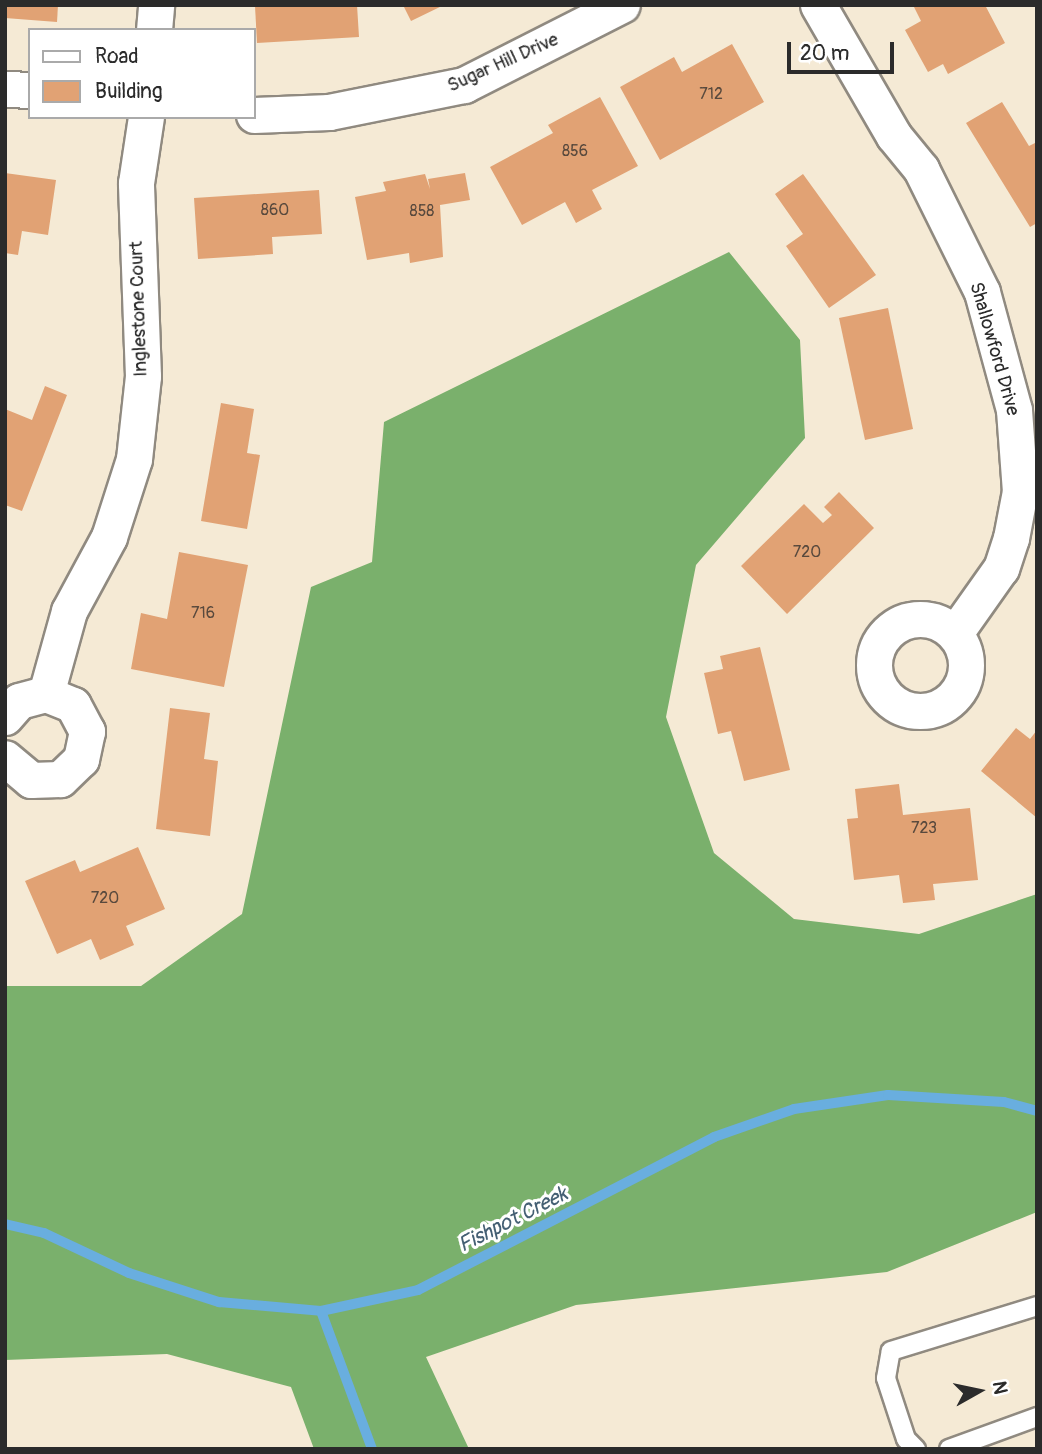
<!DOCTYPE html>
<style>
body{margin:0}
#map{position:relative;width:1042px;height:1454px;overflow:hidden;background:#f5ead5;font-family:Pangolin,sans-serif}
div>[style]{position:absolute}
.forest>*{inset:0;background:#7ab06c}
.stream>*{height:10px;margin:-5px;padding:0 5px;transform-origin:5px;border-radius:5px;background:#69aedf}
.building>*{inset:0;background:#e1a274}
.roads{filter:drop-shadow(2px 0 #908a80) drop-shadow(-2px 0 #908a80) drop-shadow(0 2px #908a80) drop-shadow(0 -2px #908a80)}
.service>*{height:18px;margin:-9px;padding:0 9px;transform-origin:9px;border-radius:9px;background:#fff}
.minor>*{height:35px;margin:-17.5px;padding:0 17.5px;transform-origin:17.5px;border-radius:17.5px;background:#fff}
.minor>.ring{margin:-17.5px;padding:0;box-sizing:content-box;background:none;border:35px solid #fff;border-radius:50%}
span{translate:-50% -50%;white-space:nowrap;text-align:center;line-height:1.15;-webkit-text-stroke:6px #fff;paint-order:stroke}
.number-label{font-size:16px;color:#58493d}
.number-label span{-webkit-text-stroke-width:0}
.street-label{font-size:19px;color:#2b2b2b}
.water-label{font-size:21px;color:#445f73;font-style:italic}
.frame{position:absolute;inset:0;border:7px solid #2b2b2b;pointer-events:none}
.legend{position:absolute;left:28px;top:28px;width:228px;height:91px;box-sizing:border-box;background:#fff;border:2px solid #aaa;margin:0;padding:9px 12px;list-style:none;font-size:21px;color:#2b2b2b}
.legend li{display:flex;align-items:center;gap:14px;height:35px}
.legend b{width:35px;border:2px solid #aaa}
.north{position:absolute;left:944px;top:1356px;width:70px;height:70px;-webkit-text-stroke:5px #fff;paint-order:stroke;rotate:81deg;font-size:19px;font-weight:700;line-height:28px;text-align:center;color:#2b2b2b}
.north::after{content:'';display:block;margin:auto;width:24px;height:32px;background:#2b2b2b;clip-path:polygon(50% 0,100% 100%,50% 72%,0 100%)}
.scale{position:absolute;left:787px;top:42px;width:107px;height:32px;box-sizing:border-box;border:4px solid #2b2b2b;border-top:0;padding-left:9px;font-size:21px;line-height:24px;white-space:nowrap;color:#2b2b2b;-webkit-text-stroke:5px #fff;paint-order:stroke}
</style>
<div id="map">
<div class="forest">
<i style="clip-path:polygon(729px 252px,800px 340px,805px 438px,696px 565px,666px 717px,714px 853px,794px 919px,919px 934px,1037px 894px,1037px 1212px,887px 1272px,576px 1305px,426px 1357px,469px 1449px,314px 1449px,291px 1387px,167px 1354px,5px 1360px,5px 986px,141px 986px,242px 914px,311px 587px,372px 562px,384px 422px)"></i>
</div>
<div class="stream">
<i style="left:5px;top:1224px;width:40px;rotate:13deg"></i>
<i style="left:44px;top:1233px;width:94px;rotate:25.2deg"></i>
<i style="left:129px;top:1273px;width:95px;rotate:17.9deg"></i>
<i style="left:219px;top:1302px;width:102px;rotate:5deg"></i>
<i style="left:321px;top:1311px;width:99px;rotate:-12.2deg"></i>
<i style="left:418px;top:1290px;width:333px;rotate:-27.3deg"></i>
<i style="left:714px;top:1137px;width:85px;rotate:-19.3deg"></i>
<i style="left:794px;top:1109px;width:95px;rotate:-8.5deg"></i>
<i style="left:888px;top:1095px;width:116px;rotate:3.5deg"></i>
<i style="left:1004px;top:1102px;width:34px;rotate:15deg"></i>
<i style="left:321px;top:1311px;width:147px;rotate:69.7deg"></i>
</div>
<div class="building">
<i style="clip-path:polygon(5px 5px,58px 5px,57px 22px,5px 18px)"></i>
<i style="clip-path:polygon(262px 5px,357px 5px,359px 37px,257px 43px,255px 6px)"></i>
<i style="clip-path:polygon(403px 5px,444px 5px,411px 21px)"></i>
<i style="clip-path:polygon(913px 5px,985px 5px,1005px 43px,948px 74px,943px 64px,928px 72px,905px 30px,921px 21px)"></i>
<i style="clip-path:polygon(732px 44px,764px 102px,660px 160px,620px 87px,674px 57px,682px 72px)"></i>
<i style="clip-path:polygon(600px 97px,638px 166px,592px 190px,602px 209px,576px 223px,565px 202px,522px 225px,490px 167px,553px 133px,548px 125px)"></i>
<i style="clip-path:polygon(1002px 102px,1029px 146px,1037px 142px,1037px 223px,1030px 227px,966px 123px)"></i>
<i style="clip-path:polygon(5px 173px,56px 180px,48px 235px,22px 231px,18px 255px,5px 253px)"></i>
<i style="clip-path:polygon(465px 173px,470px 200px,440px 205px,443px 257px,410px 263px,409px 253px,367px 260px,355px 197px,386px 191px,383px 182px,425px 174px,430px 189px,428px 179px)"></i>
<i style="clip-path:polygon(803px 174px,876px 275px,829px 308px,786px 246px,803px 234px,775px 194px)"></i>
<i style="clip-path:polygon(319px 190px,322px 234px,272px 237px,273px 254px,198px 259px,194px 198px)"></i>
<i style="clip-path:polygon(888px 308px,913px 429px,865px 440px,839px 318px)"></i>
<i style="clip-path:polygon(45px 386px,67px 395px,22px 511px,5px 505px,5px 409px,32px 420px)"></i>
<i style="clip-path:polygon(221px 403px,254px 409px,247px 453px,260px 455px,247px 529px,201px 521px)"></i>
<i style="clip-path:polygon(839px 492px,874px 528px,787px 614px,741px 566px,804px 504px,823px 523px,832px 515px,824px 507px)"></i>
<i style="clip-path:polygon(179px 552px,248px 565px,224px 687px,131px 669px,141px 613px,167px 619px)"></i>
<i style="clip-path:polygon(760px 647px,790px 770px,744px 781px,731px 731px,718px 734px,704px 673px,723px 669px,720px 656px)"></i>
<i style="clip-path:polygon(170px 708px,210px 713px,204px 759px,218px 761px,210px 836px,156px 829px)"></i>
<i style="clip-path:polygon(1016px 728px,1030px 739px,1037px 730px,1037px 818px,981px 771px)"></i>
<i style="clip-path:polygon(899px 784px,903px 815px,970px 808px,978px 880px,933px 884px,935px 900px,903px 903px,899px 875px,854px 880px,847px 819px,858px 818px,855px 789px)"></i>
<i style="clip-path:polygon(138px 847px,165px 909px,126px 926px,134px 945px,100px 960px,91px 939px,57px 954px,25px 881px,75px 860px,80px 872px)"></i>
</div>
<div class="roads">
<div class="service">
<i style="left:916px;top:1449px;width:14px;rotate:-135deg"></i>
<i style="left:906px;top:1439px;width:64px;rotate:-108.2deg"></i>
<i style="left:886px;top:1378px;width:27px;rotate:-80deg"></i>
<i style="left:891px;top:1351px;width:153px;rotate:-17.1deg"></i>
<i style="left:949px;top:1449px;width:94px;rotate:-20deg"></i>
</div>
<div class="minor">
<i style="left:818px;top:5px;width:151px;rotate:59.9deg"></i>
<i style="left:894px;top:136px;width:43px;rotate:50.7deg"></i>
<i style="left:921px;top:169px;width:137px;rotate:63.6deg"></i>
<i style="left:982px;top:292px;width:122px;rotate:74.8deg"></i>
<i style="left:1014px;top:410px;width:81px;rotate:85.8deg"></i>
<i style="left:1020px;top:491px;width:48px;rotate:100.8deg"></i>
<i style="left:1011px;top:538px;width:32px;rotate:108deg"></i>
<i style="left:1001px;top:568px;width:80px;rotate:125.3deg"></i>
<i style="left:154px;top:30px;width:25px;rotate:-85deg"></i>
<i style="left:5px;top:89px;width:25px;rotate:2deg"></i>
<i style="left:254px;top:115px;width:75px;rotate:-2.3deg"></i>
<i style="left:329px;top:112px;width:138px;rotate:-11.3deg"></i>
<i style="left:464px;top:85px;width:177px;rotate:-26.9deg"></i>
<i class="ring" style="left:874px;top:619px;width:57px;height:57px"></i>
<i style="left:46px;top:694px;width:86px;rotate:-74.5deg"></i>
<i style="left:69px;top:611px;width:84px;rotate:-61.6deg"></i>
<i style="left:109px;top:537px;width:82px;rotate:-72.2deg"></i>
<i style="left:134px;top:459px;width:83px;rotate:-83.8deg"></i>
<i style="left:143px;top:376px;width:193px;rotate:-92.1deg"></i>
<i style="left:136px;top:183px;width:67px;rotate:-81.4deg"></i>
<i style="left:5px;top:717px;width:21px;rotate:-49deg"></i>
<i style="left:19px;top:701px;width:28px;rotate:-15deg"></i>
<i style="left:46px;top:694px;width:29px;rotate:22deg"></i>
<i style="left:73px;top:705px;width:30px;rotate:62deg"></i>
<i style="left:87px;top:731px;width:29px;rotate:102deg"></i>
<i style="left:81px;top:759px;width:29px;rotate:136deg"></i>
<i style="left:60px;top:779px;width:29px;rotate:178deg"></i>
<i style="left:31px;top:780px;width:34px;rotate:-140deg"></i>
</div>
</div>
<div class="number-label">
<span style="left:711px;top:94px">712</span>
<span style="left:575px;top:151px">856</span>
<span style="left:275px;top:210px">860</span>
<span style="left:422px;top:211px">858</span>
<span style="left:807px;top:552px">720</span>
<span style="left:203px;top:613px">716</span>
<span style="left:924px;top:828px">723</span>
<span style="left:105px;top:898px">720</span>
</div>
<div class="street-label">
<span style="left:503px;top:63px;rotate:-24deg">Sugar Hill Drive</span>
<span style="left:139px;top:309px;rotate:-92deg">Inglestone Court</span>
<span style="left:994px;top:349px;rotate:74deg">Shallowford Drive</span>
</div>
<div class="water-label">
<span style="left:513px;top:1220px;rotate:-27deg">Fishpot Creek</span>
</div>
<div class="frame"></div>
<ul class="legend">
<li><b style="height:9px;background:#fff"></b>Road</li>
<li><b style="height:19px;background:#e1a274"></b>Building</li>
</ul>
<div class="north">N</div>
<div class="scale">20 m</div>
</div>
